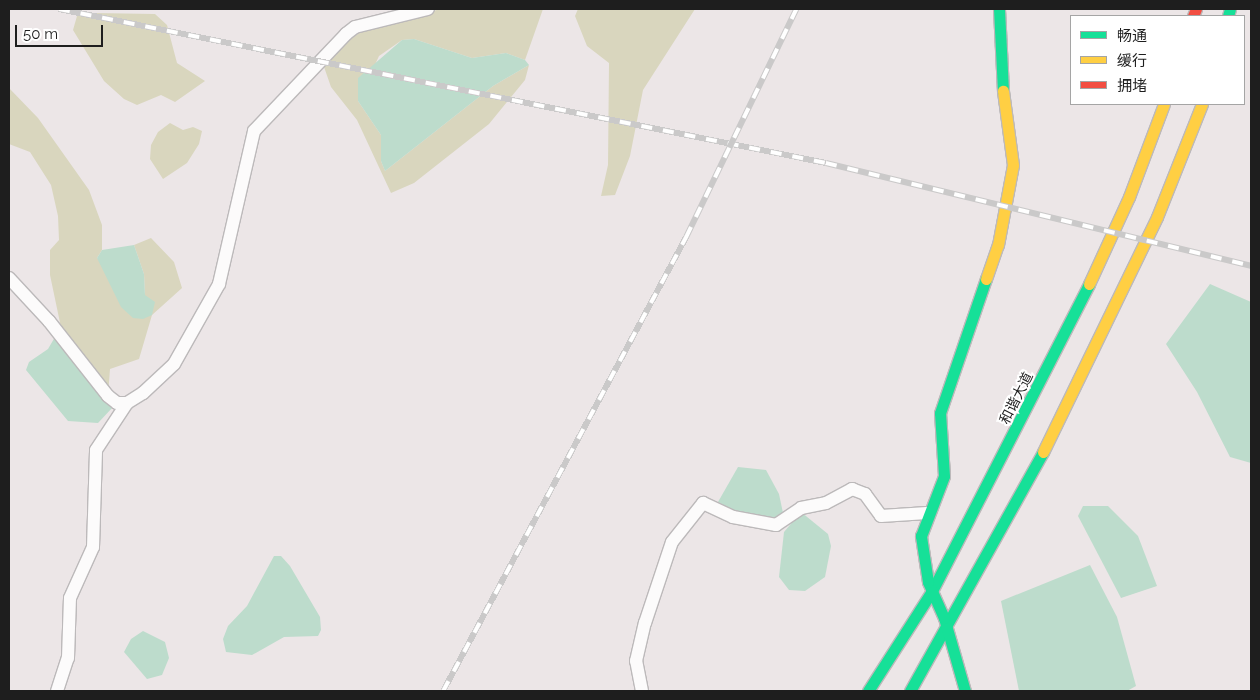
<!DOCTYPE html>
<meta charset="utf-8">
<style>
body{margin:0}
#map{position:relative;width:1260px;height:700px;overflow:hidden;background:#ece6e7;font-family:Raleway,"Noto Sans SC",sans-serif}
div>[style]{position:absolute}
.forest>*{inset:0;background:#d9d6be}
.water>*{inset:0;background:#bddccc}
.roads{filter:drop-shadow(1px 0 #bcb9ba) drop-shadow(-1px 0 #bcb9ba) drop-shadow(0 1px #bcb9ba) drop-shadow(0 -1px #bcb9ba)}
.street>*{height:12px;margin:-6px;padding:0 6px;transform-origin:6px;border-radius:6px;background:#fcfbfb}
.fast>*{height:11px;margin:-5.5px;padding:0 5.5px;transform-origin:5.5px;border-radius:5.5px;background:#16e098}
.slow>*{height:11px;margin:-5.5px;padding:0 5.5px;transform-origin:5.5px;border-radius:5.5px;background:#ffcf43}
.jam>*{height:11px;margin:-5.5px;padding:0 5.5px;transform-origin:5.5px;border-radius:5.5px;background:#f24e42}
.rail>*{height:5.5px;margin-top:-2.75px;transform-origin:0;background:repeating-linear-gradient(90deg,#fff 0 11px,#cac9c9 0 22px);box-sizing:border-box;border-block:1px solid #cac9c9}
span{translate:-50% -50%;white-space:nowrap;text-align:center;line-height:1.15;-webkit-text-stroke:4px #fff;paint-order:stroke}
.street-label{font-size:14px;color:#1e1e1e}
.frame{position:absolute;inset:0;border:10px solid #1e1e1e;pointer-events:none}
.legend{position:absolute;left:1070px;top:15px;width:175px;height:90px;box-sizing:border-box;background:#fff;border:1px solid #a5a5a5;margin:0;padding:6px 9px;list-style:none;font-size:15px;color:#1e1e1e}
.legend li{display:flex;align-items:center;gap:10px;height:25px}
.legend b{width:25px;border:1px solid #a5a5a5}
.scale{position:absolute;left:15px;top:25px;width:88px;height:22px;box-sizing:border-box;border:2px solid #1e1e1e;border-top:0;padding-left:6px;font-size:15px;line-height:18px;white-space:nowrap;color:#1e1e1e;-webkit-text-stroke:4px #fff;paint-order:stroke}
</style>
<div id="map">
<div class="forest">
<i style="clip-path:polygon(440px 9px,543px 9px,525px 60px,506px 53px,472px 58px,414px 39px,402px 40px,379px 56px,358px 101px,381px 135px,381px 161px,385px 171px,493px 86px,529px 65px,525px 80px,489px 124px,414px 183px,391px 193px,357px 120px,331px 87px,323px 64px,333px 50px,359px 33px)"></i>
<i style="clip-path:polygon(578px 9px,695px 9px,643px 90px,630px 156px,615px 195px,601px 196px,608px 165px,609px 63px,587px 46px,575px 16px)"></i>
<i style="clip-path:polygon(94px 13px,155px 14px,167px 25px,177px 63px,205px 81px,175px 102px,161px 95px,137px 105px,124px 99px,104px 81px,73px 30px,77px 16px)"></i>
<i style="clip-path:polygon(9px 88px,38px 118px,89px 190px,102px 225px,102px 250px,97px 258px,145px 295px,144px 274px,134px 245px,151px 238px,174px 262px,182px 288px,152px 315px,139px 359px,110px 369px,108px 396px,63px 337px,50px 275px,50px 250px,59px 240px,58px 216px,51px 185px,30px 152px,9px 144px)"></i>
<i style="clip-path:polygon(170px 123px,183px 130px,193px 127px,202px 131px,199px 144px,187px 163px,163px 179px,150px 159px,151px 145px,158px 132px)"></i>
</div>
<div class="water">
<i style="clip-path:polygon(414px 39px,472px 58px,506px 53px,525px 60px,529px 65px,493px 86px,385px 171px,381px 161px,381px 135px,358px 101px,358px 78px,402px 40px)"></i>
<i style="clip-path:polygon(134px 245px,144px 274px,145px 295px,155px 302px,152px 315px,143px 319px,133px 318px,121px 307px,97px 258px,102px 250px)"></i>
<i style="clip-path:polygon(1210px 284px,1251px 302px,1251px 463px,1230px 457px,1197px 392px,1166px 344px)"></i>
<i style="clip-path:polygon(55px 337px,113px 407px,98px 423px,68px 421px,26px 370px,29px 362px,48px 349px)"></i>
<i style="clip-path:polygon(738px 467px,766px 470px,779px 494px,783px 513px,774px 520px,736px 512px,718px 502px)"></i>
<i style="clip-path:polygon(1083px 506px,1108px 506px,1138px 536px,1157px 586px,1121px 598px,1078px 516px)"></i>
<i style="clip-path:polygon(801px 512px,828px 534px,831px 546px,825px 577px,805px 591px,789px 590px,779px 577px,784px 532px)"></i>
<i style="clip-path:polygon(274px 556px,281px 556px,290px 566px,320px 617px,321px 630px,318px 636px,284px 637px,252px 655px,226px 652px,223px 639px,228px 626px,247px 606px)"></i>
<i style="clip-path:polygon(1090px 565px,1117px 617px,1136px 686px,1127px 691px,1019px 691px,1001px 601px)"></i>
<i style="clip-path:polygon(143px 631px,165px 642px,169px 658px,162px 675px,147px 679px,124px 652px,131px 639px)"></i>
</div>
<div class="roads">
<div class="street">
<i style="left:9px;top:278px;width:59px;rotate:47.1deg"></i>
<i style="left:49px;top:321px;width:95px;rotate:51.8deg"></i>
<i style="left:108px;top:396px;width:11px;rotate:38deg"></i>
<i style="left:117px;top:403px;width:10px"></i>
<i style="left:127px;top:403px;width:19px;rotate:-32deg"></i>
<i style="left:143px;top:393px;width:42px;rotate:-43.1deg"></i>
<i style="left:174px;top:364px;width:92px;rotate:-60.6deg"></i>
<i style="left:219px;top:284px;width:157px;rotate:-77.1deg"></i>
<i style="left:254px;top:131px;width:134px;rotate:-46.5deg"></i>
<i style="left:346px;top:34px;width:11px;rotate:-38deg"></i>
<i style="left:355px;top:27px;width:75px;rotate:-13.9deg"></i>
<i style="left:57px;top:691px;width:35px;rotate:-72deg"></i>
<i style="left:68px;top:658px;width:60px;rotate:-88.1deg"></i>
<i style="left:70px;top:598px;width:56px;rotate:-65.7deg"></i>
<i style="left:93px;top:547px;width:97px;rotate:-88.2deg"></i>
<i style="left:96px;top:450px;width:56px;rotate:-56.6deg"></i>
<i style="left:642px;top:691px;width:31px;rotate:-101deg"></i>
<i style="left:636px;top:661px;width:39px;rotate:-77deg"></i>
<i style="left:645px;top:623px;width:85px;rotate:-71.6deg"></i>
<i style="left:672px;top:542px;width:50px;rotate:-51.5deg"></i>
<i style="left:703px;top:503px;width:33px;rotate:25deg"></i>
<i style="left:733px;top:517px;width:44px;rotate:10.5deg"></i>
<i style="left:776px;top:525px;width:30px;rotate:-34deg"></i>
<i style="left:801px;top:508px;width:25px;rotate:-11deg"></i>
<i style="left:826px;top:503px;width:30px;rotate:-28deg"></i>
<i style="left:852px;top:489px;width:14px;rotate:21deg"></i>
<i style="left:865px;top:494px;width:27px;rotate:54deg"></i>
<i style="left:881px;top:516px;width:46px;rotate:-3.7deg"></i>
</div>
<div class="fast">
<i style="left:999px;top:9px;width:82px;rotate:87.2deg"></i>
<i style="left:1228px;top:16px;width:7px;rotate:-74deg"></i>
<i style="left:868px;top:691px;width:119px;rotate:-57.4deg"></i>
<i style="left:932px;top:591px;width:345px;rotate:-62.9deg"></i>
<i style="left:910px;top:691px;width:274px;rotate:-60.9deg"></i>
<i style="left:965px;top:691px;width:76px;rotate:-106deg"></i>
<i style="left:944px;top:618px;width:39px;rotate:-114deg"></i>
<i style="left:928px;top:582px;width:47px;rotate:-98.7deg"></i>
<i style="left:921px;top:536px;width:64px;rotate:-69deg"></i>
<i style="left:944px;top:476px;width:63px;rotate:-93.6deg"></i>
<i style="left:940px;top:413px;width:142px;rotate:-71.1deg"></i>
</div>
<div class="slow">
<i style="left:986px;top:279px;width:36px;rotate:-71deg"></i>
<i style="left:998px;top:245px;width:81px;rotate:-79.4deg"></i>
<i style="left:1013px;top:165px;width:75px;rotate:-97.7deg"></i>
<i style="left:1089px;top:284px;width:96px;rotate:-65.3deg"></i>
<i style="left:1129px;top:197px;width:99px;rotate:-69.4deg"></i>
<i style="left:1043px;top:452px;width:261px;rotate:-64.1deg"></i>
<i style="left:1157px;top:217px;width:122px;rotate:-68.3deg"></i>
</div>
<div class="jam">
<i style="left:1193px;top:16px;width:8px;rotate:-67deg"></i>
</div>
</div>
<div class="rail">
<i style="left:59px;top:9px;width:782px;rotate:11.35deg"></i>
<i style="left:826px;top:163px;width:437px;rotate:13.6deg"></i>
<i style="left:443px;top:691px;width:515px;rotate:-61.84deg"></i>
<i style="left:686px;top:237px;width:253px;rotate:-64.2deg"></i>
</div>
<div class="street-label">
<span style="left:1016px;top:398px;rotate:-63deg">和谐大道</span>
</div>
<div class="frame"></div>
<ul class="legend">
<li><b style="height:6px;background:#16e098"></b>畅通</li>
<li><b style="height:6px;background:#ffcf43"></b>缓行</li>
<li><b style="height:6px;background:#f24e42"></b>拥堵</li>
</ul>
<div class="scale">50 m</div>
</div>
